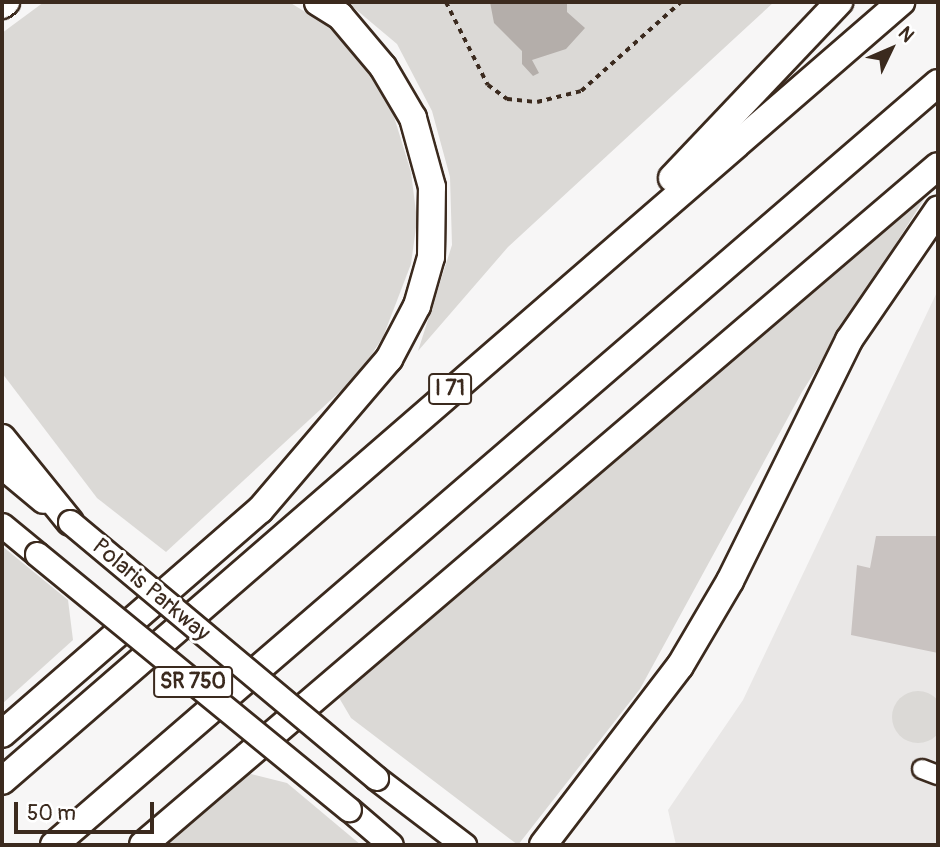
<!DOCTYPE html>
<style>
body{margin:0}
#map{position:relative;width:940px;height:847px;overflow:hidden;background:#f7f6f6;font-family:Pangolin,sans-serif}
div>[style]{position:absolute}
.built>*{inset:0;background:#e9e7e6}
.green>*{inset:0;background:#dbd9d6}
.round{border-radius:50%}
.water>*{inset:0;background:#b4aeaa}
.building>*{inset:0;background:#c9c3c1}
.path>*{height:3.5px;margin-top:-1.75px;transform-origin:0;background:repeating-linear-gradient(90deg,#3b2a1e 0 5px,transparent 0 10px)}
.roads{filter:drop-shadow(2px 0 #3b2a1e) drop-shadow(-2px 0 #3b2a1e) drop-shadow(0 2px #3b2a1e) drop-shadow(0 -2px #3b2a1e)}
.minor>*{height:18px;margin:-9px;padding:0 9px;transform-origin:9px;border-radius:9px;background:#fff}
.major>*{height:23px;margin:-11.5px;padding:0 11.5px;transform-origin:11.5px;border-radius:11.5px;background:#fff}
.highway>*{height:26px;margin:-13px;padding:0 13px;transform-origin:13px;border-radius:13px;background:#fff}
.bridges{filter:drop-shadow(2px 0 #3b2a1e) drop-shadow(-2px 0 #3b2a1e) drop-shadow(0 2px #3b2a1e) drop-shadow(0 -2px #3b2a1e)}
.major-bridge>*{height:23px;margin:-11.5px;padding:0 11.5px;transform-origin:11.5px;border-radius:11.5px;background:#fff}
span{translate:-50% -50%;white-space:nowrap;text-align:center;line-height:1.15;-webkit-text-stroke:6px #fff;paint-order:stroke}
.shield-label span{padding:2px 5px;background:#fff;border:2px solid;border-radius:5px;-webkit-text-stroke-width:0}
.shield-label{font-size:21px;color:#3b2a1e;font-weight:700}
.street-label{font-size:23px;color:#3b2a1e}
.frame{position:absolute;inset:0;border:4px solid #3b2a1e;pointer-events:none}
.north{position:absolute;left:856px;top:14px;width:70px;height:70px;-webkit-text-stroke:5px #fff;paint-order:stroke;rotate:46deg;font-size:19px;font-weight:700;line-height:28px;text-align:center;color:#3b2a1e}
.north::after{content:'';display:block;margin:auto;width:24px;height:32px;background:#3b2a1e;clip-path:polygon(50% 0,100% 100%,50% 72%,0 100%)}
.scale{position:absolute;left:14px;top:802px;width:140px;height:32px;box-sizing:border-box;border:4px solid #3b2a1e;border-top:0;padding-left:9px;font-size:21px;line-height:24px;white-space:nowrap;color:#3b2a1e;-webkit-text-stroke:5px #fff;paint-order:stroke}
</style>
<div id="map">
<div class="built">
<i style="clip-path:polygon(938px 290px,938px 845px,676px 845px,668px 810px,743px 700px)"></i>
</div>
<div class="green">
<i style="clip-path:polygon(44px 2px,289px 2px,325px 24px,361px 60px,391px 107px,411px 172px,417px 220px,411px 264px,383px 337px,359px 374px,166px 552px,97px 498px,2px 373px,2px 33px)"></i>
<i style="clip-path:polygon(347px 2px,774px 2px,508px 247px,418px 351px,452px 245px,450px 177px,432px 111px,397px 44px)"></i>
<i style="clip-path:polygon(926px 196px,802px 392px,640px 689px,518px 845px,351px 718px,338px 696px)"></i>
<i style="clip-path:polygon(2px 546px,68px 600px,73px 640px,2px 704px)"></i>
<i class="round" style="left:892px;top:691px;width:52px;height:52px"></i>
<i style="clip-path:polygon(239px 771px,287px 783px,361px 845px,153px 845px)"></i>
</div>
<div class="water">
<i style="clip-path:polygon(490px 2px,567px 2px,567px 12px,585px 28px,566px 49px,532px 60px,539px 73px,533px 76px,522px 64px,522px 51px,494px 23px)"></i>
</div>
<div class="building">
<i style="clip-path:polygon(876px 536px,938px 536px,938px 653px,851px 635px,857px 565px,870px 568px)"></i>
</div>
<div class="path">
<i style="left:446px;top:2px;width:93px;rotate:63.2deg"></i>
<i style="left:488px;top:85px;width:24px;rotate:36deg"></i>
<i style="left:507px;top:99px;width:30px;rotate:6deg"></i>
<i style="left:537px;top:102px;width:45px;rotate:-14deg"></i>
<i style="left:581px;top:91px;width:134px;rotate:-41.7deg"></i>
</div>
<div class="roads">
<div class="minor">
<i style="left:922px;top:769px;width:17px;rotate:21deg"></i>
</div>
<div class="major">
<i style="left:2px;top:467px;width:53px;rotate:39.7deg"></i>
<i style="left:2px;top:525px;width:45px;rotate:39.6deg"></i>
<i style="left:376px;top:778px;width:111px;rotate:37.3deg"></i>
<i style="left:349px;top:809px;width:55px;rotate:40.6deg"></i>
</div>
<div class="highway">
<i style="left:2px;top:5px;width:5px;rotate:-37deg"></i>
<i style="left:672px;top:178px;width:243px;rotate:-46.5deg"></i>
<i style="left:2px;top:438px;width:108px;rotate:51deg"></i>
<i style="left:2px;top:734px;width:342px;rotate:-41deg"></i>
<i style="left:260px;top:510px;width:199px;rotate:-49.5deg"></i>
<i style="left:389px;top:359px;width:60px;rotate:-62.2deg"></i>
<i style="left:417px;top:306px;width:51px;rotate:-74.1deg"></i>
<i style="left:431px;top:257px;width:70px;rotate:-89.2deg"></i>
<i style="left:432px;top:187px;width:72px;rotate:-105.4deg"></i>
<i style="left:413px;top:118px;width:59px;rotate:-120.5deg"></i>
<i style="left:383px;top:67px;width:67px;rotate:-130.1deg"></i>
<i style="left:340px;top:16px;width:26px;rotate:-148deg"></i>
<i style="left:2px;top:781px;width:1190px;rotate:-40.91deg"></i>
<i style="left:54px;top:845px;width:1167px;rotate:-40.76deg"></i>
<i style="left:143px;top:845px;width:1045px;rotate:-40.5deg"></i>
<i style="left:543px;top:845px;width:225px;rotate:-52.6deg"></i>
<i style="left:680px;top:666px;width:99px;rotate:-59.5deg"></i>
<i style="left:730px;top:581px;width:269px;rotate:-63.7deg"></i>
<i style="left:849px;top:340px;width:158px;rotate:-55.6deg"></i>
</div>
</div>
<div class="bridges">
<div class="major-bridge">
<i style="left:70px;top:522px;width:399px;rotate:39.9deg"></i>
<i style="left:37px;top:554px;width:403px;rotate:39.3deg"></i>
</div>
</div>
<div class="shield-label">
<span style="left:450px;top:389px">I 71</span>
<span style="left:193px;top:682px">SR 750</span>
</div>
<div class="street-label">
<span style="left:151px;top:590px;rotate:40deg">Polaris Parkway</span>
</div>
<div class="frame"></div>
<div class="north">N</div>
<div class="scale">50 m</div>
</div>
